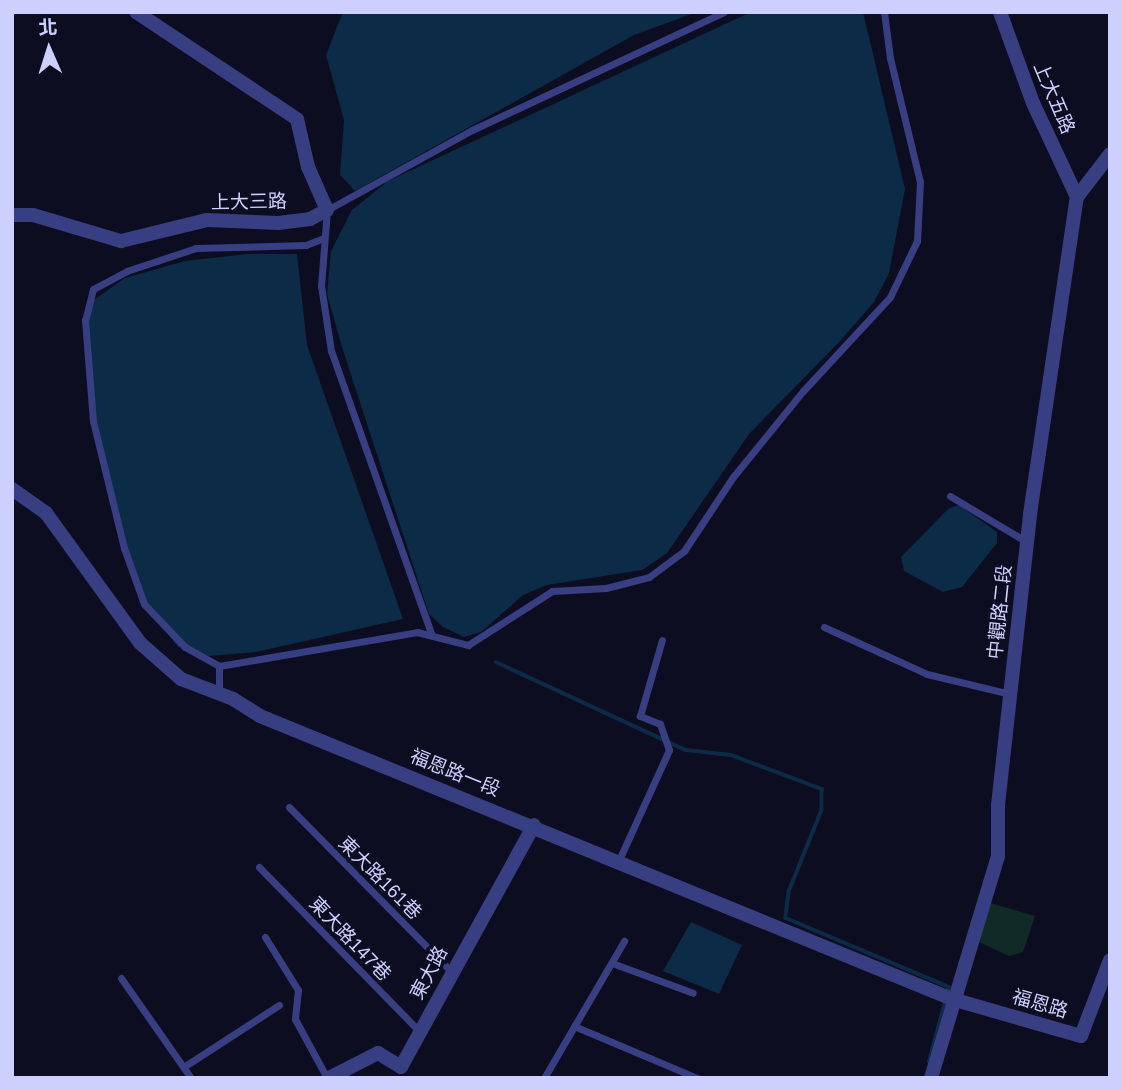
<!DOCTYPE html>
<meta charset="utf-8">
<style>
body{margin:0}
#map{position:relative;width:1122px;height:1090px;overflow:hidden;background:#0d0d21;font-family:Arial,"Noto Sans TC",sans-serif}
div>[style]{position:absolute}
.green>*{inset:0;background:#102b26}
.water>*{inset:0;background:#0b2b47}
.stream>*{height:3.5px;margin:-1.75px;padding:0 1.75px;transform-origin:1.75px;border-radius:1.75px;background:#0b2b47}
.lane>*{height:7px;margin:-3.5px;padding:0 3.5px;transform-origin:3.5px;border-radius:3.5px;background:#373f82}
.street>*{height:14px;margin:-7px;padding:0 7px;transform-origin:7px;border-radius:7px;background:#373f82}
span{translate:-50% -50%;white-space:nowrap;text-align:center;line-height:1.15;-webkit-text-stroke:7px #0d0d21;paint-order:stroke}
.street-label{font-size:19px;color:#cdcfff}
.frame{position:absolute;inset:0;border:14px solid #cdcfff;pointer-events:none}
.north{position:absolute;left:14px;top:14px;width:70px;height:70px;-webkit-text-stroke:5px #0d0d21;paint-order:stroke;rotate:357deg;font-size:19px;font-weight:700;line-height:28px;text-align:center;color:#cdcfff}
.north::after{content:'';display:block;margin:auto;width:24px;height:32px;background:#cdcfff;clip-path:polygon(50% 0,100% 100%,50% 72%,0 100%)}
</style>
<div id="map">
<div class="green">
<i style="clip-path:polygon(990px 903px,1035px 916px,1023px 952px,1009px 956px,979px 942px)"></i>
</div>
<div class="water">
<i style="clip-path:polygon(343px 12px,697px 12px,634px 35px,355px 191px,340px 175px,344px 120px,326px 55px)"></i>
<i style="clip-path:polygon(751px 12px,863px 12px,905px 189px,889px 273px,874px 302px,841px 340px,749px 434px,667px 553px,642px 570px,547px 585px,523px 595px,481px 632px,464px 637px,443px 627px,429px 614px,342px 347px,327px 294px,331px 251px,352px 210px,388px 181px)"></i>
<i style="clip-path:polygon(248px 254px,297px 254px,307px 345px,403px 619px,256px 652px,209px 656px,178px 647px,151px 611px,131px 571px,98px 441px,84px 333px,91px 302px,125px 278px,185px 261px)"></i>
<i style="clip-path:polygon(959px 505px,997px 532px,997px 543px,962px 587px,943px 592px,904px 571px,901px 557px,948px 509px)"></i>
<i style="clip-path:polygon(691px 922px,742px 945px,719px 994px,663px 971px)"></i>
</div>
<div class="stream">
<i style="left:496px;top:662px;width:209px;rotate:24.9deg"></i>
<i style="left:686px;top:750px;width:45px;rotate:6.3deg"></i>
<i style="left:731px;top:755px;width:97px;rotate:20.5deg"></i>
<i style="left:822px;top:789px;width:21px;rotate:90deg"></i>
<i style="left:822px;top:810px;width:88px;rotate:111.9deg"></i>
<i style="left:789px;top:892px;width:26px;rotate:97deg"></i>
<i style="left:786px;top:918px;width:177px;rotate:22.9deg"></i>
<i style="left:949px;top:987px;width:4px;rotate:104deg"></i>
<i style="left:929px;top:1062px;width:62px;rotate:-75.1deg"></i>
</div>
<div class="lane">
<i style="left:324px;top:238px;width:19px;rotate:159deg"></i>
<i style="left:306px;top:245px;width:110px;rotate:178.4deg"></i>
<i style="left:196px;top:248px;width:73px;rotate:161.6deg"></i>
<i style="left:127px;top:271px;width:38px;rotate:152deg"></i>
<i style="left:93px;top:289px;width:32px;rotate:104deg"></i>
<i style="left:85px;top:320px;width:101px;rotate:85.5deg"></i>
<i style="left:93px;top:421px;width:131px;rotate:76.3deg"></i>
<i style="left:124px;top:548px;width:59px;rotate:70.3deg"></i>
<i style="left:144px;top:604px;width:59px;rotate:46.4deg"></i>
<i style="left:185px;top:647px;width:39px;rotate:29deg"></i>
<i style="left:219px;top:666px;width:201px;rotate:-9.7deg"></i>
<i style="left:417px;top:632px;width:53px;rotate:14.3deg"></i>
<i style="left:468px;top:645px;width:100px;rotate:-32.7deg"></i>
<i style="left:552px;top:591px;width:54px;rotate:-3.2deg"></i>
<i style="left:606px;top:588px;width:44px;rotate:-14.3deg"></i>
<i style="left:649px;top:577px;width:44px;rotate:-36.6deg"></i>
<i style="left:684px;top:551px;width:89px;rotate:-56.5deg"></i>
<i style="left:733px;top:477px;width:111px;rotate:-50.9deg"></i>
<i style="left:803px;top:391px;width:128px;rotate:-47.2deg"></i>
<i style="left:890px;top:297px;width:62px;rotate:-64.3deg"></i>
<i style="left:917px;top:241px;width:59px;rotate:-87.1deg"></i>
<i style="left:920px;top:182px;width:128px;rotate:-103.6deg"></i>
<i style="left:890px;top:58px;width:46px;rotate:-97.4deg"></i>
<i style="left:950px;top:496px;width:90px;rotate:30.9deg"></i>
<i style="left:824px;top:627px;width:113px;rotate:24.5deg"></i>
<i style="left:927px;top:674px;width:85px;rotate:13.5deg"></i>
<i style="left:431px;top:633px;width:299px;rotate:-109.5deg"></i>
<i style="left:331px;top:351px;width:66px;rotate:-98.7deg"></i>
<i style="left:321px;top:286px;width:76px;rotate:-85.5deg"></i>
<i style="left:327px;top:210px;width:166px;rotate:-28.9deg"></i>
<i style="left:472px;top:130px;width:278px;rotate:-25.1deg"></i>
<i style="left:219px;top:666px;width:27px;rotate:90deg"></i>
<i style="left:289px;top:807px;width:231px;rotate:45.4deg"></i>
<i style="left:618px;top:862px;width:123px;rotate:-65.5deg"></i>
<i style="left:669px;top:750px;width:28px;rotate:-109deg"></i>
<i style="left:660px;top:724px;width:22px;rotate:-158deg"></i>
<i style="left:640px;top:716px;width:79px;rotate:-73.9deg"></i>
<i style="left:259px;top:867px;width:231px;rotate:45.7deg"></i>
<i style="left:265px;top:937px;width:62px;rotate:58.1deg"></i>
<i style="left:298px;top:990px;width:29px;rotate:96deg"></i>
<i style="left:295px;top:1019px;width:67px;rotate:61.5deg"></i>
<i style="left:612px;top:963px;width:86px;rotate:20.3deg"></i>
<i style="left:121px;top:978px;width:122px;rotate:55deg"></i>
<i style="left:574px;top:1026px;width:134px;rotate:22.9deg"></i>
<i style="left:185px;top:1066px;width:112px;rotate:-33deg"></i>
<i style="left:544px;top:1078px;width:159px;rotate:-59.7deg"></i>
</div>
<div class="street">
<i style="left:1000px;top:12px;width:97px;rotate:70.1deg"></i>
<i style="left:1033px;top:103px;width:104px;rotate:64.9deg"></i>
<i style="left:12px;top:215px;width:21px"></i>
<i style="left:33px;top:215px;width:92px;rotate:16.5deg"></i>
<i style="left:121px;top:241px;width:89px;rotate:-13.7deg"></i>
<i style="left:207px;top:220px;width:71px;rotate:2.4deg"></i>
<i style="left:278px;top:223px;width:32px;rotate:-7deg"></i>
<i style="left:310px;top:219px;width:19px;rotate:-28deg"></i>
<i style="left:327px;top:210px;width:47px;rotate:-113.8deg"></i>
<i style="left:308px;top:167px;width:49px;rotate:-102.9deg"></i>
<i style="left:297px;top:119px;width:193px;rotate:-146.4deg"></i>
<i style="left:12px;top:489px;width:42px;rotate:35.2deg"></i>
<i style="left:46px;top:513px;width:160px;rotate:54.1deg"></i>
<i style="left:140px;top:643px;width:55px;rotate:41.3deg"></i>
<i style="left:181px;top:679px;width:56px;rotate:21deg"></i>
<i style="left:233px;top:699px;width:32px;rotate:32deg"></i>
<i style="left:260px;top:716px;width:748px;rotate:22.24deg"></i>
<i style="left:952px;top:999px;width:134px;rotate:16deg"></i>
<i style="left:1081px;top:1036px;width:81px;rotate:-69.1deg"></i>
<i style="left:329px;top:1078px;width:55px;rotate:-27deg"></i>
<i style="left:378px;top:1053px;width:27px;rotate:31deg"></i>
<i style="left:401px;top:1067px;width:276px;rotate:-61.2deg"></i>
<i style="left:931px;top:1078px;width:232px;rotate:-73.2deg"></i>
<i style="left:998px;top:856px;width:51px;rotate:-90deg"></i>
<i style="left:998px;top:805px;width:293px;rotate:-83.7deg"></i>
<i style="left:1030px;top:514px;width:320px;rotate:-81.6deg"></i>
<i style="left:1077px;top:197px;width:54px;rotate:-52.5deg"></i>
</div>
<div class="street-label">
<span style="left:1054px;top:98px;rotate:67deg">上大五路</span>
<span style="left:249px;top:202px;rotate:-1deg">上大三路</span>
<span style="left:1000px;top:612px;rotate:-84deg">中觀路二段</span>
<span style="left:455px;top:773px;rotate:22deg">福恩路一段</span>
<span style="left:380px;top:878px;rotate:45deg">東大路161巷</span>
<span style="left:350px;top:939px;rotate:46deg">東大路147巷</span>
<span style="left:429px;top:973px;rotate:-62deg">東大路</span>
<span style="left:1040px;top:1004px;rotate:16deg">福恩路</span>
</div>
<div class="frame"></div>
<div class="north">北</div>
</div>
